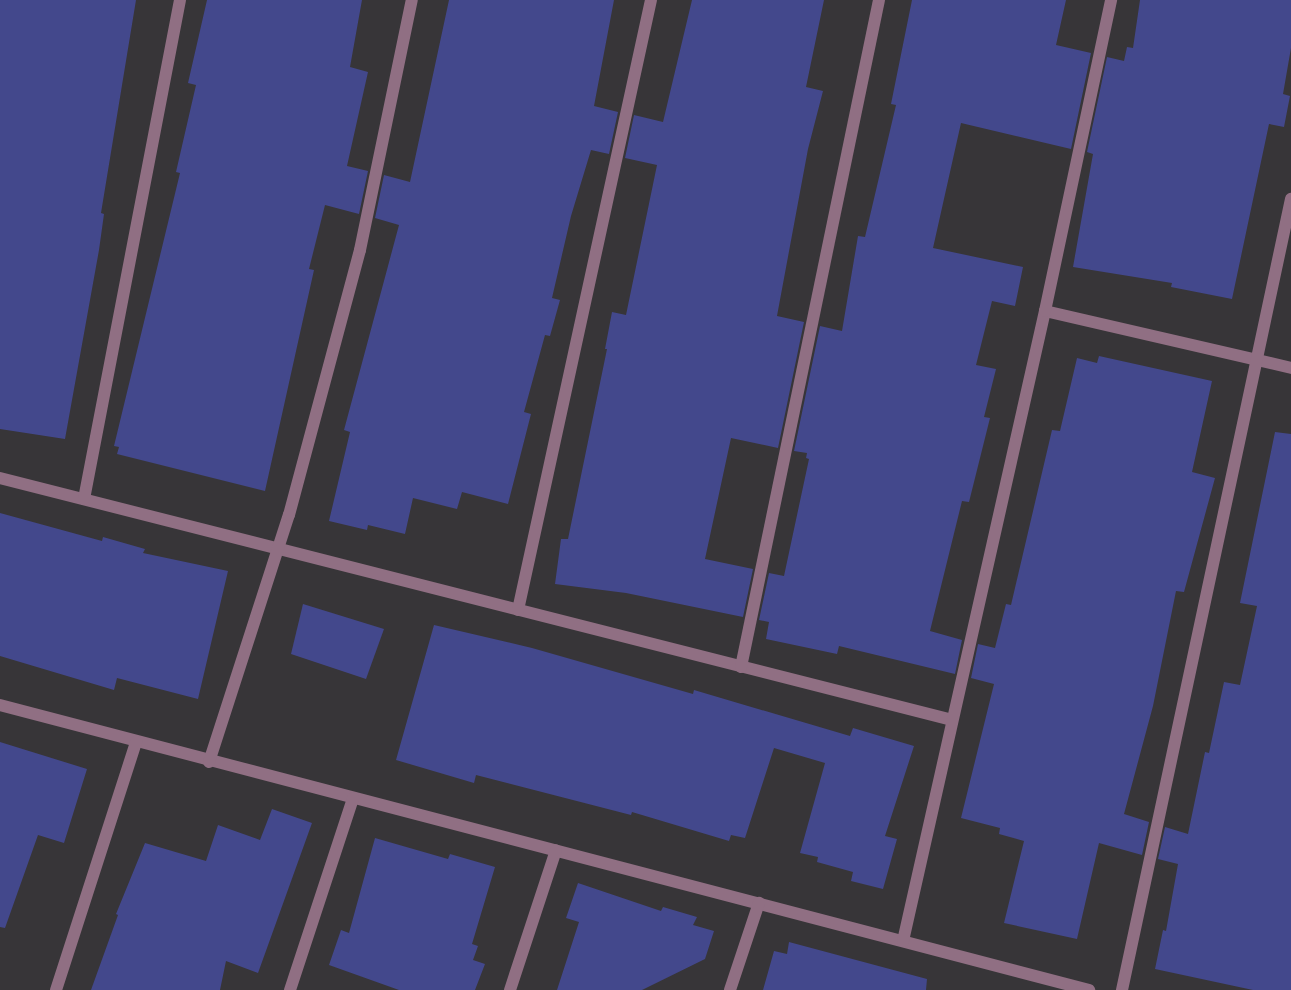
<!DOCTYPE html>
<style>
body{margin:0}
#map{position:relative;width:1291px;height:990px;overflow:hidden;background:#373538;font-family:Signika,sans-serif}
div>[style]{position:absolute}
.building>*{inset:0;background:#43488c}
.street>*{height:12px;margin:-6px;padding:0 6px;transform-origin:6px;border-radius:6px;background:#906f83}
span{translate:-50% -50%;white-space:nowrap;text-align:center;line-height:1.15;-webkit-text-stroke:5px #1e1d1e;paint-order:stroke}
</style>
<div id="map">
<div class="building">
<i style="clip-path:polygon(0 0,136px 0,101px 213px,104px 214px,99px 250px,65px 439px,0 429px)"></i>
<i style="clip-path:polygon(207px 0,362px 0,350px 67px,368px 72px,347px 166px,368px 171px,359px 214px,325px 205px,309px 269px,314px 270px,265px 491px,117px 454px,119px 447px,114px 446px,180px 173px,176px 172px,196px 85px,188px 83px)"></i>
<i style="clip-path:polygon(449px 0,614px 0,594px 106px,618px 112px,609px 154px,591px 150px,571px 216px,552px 298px,560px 300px,550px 336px,545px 335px,524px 412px,531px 414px,508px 504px,462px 492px,457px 509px,413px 498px,405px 534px,368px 525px,367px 530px,329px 521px,350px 432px,344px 430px,399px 225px,375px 218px,384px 175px,410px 182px)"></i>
<i style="clip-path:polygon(692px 0,824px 0,806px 87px,823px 91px,808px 149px,777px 316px,804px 322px,778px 448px,731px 438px,705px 559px,753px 569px,743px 617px,626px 593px,555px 584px,561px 539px,568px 539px,607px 349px,605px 349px,612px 312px,626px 315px,657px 165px,625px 158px,634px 115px,663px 122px)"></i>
<i style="clip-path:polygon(912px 0,1066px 0,1056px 45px,1091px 53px,1071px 149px,961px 123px,933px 248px,1023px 267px,1015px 306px,992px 301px,976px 365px,996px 369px,984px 417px,990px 418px,969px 502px,962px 501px,930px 631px,962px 640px,955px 674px,839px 646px,837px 654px,766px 639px,769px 622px,759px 620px,769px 573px,784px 576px,809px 459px,806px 458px,807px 453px,794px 451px,820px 326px,842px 331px,858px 236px,865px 237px,896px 105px,891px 104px)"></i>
<i style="clip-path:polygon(1140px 0,1291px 0,1291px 48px,1283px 94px,1290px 96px,1284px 127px,1269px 124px,1232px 299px,1171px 287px,1172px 283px,1073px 267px,1093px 154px,1087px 152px,1107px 57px,1124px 61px,1127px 47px,1133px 48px)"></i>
<i style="clip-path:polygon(1099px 356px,1212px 381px,1192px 472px,1215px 478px,1184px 592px,1176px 591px,1153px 706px,1124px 814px,1149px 822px,1142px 855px,1099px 843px,1077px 939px,1004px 923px,1024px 841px,999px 834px,1000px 828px,961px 818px,994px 684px,971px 678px,978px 644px,995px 648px,1006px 604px,1011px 605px,1052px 430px,1060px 431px,1077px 358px,1097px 363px)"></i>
<i style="clip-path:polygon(1275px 432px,1291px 434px,1291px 990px,1253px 990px,1155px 969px,1163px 930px,1166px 931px,1178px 864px,1158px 859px,1165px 827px,1188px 834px,1205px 752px,1209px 753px,1224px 682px,1240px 685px,1257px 606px,1240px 603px)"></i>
<i style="clip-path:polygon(0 513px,102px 541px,103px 537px,145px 549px,143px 553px,228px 571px,198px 699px,117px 678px,114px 690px,0 656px)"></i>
<i style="clip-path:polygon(303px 604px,384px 629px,366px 679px,291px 654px)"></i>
<i style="clip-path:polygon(434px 625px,532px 648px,693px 694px,694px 690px,850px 736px,853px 728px,914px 746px,885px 836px,897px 839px,883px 889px,851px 881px,853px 872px,817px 862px,818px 857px,800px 853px,825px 763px,774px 748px,745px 838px,731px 835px,729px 841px,632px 812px,631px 815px,476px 775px,474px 783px,396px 760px)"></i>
<i style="clip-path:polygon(0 742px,87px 769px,64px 843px,38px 835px,5px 928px,0 927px)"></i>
<i style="clip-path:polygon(272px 809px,312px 823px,258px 973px,226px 961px,220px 990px,91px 990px,118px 915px,116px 914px,145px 843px,206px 861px,218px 825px,260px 840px)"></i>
<i style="clip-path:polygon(375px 838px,448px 859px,450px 854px,495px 867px,472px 944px,478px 946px,473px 960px,485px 964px,475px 990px,399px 990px,329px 965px,341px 930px,349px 933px)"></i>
<i style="clip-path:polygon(578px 883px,661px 911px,663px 907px,697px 917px,693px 925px,714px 931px,705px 959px,642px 990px,557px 990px,579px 922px,566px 918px)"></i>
<i style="clip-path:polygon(789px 942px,927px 979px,926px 990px,763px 990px,774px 951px,787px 954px)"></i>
</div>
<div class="street">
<i style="left:1045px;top:311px;width:253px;rotate:13deg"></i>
<i style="left:0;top:478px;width:982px;rotate:14.26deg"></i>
<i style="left:84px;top:499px;width:508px;rotate:-79.11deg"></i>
<i style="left:518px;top:610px;width:624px;rotate:-77.7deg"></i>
<i style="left:741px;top:667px;width:681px;rotate:-78.31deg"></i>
<i style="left:0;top:705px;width:1126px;rotate:14.67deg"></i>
<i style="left:209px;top:762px;width:260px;rotate:-72.1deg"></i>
<i style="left:289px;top:515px;width:274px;rotate:-75deg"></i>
<i style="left:360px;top:250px;width:255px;rotate:-78.3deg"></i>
<i style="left:903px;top:941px;width:646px;rotate:-77.3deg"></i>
<i style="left:1045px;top:311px;width:318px;rotate:-78deg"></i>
<i style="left:56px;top:990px;width:261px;rotate:-72.1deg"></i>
<i style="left:290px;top:990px;width:202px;rotate:-71.8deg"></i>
<i style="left:510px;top:990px;width:147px;rotate:-71.8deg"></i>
<i style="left:730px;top:990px;width:92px;rotate:-71.6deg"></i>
<i style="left:1122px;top:990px;width:809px;rotate:-77.94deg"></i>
</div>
</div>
